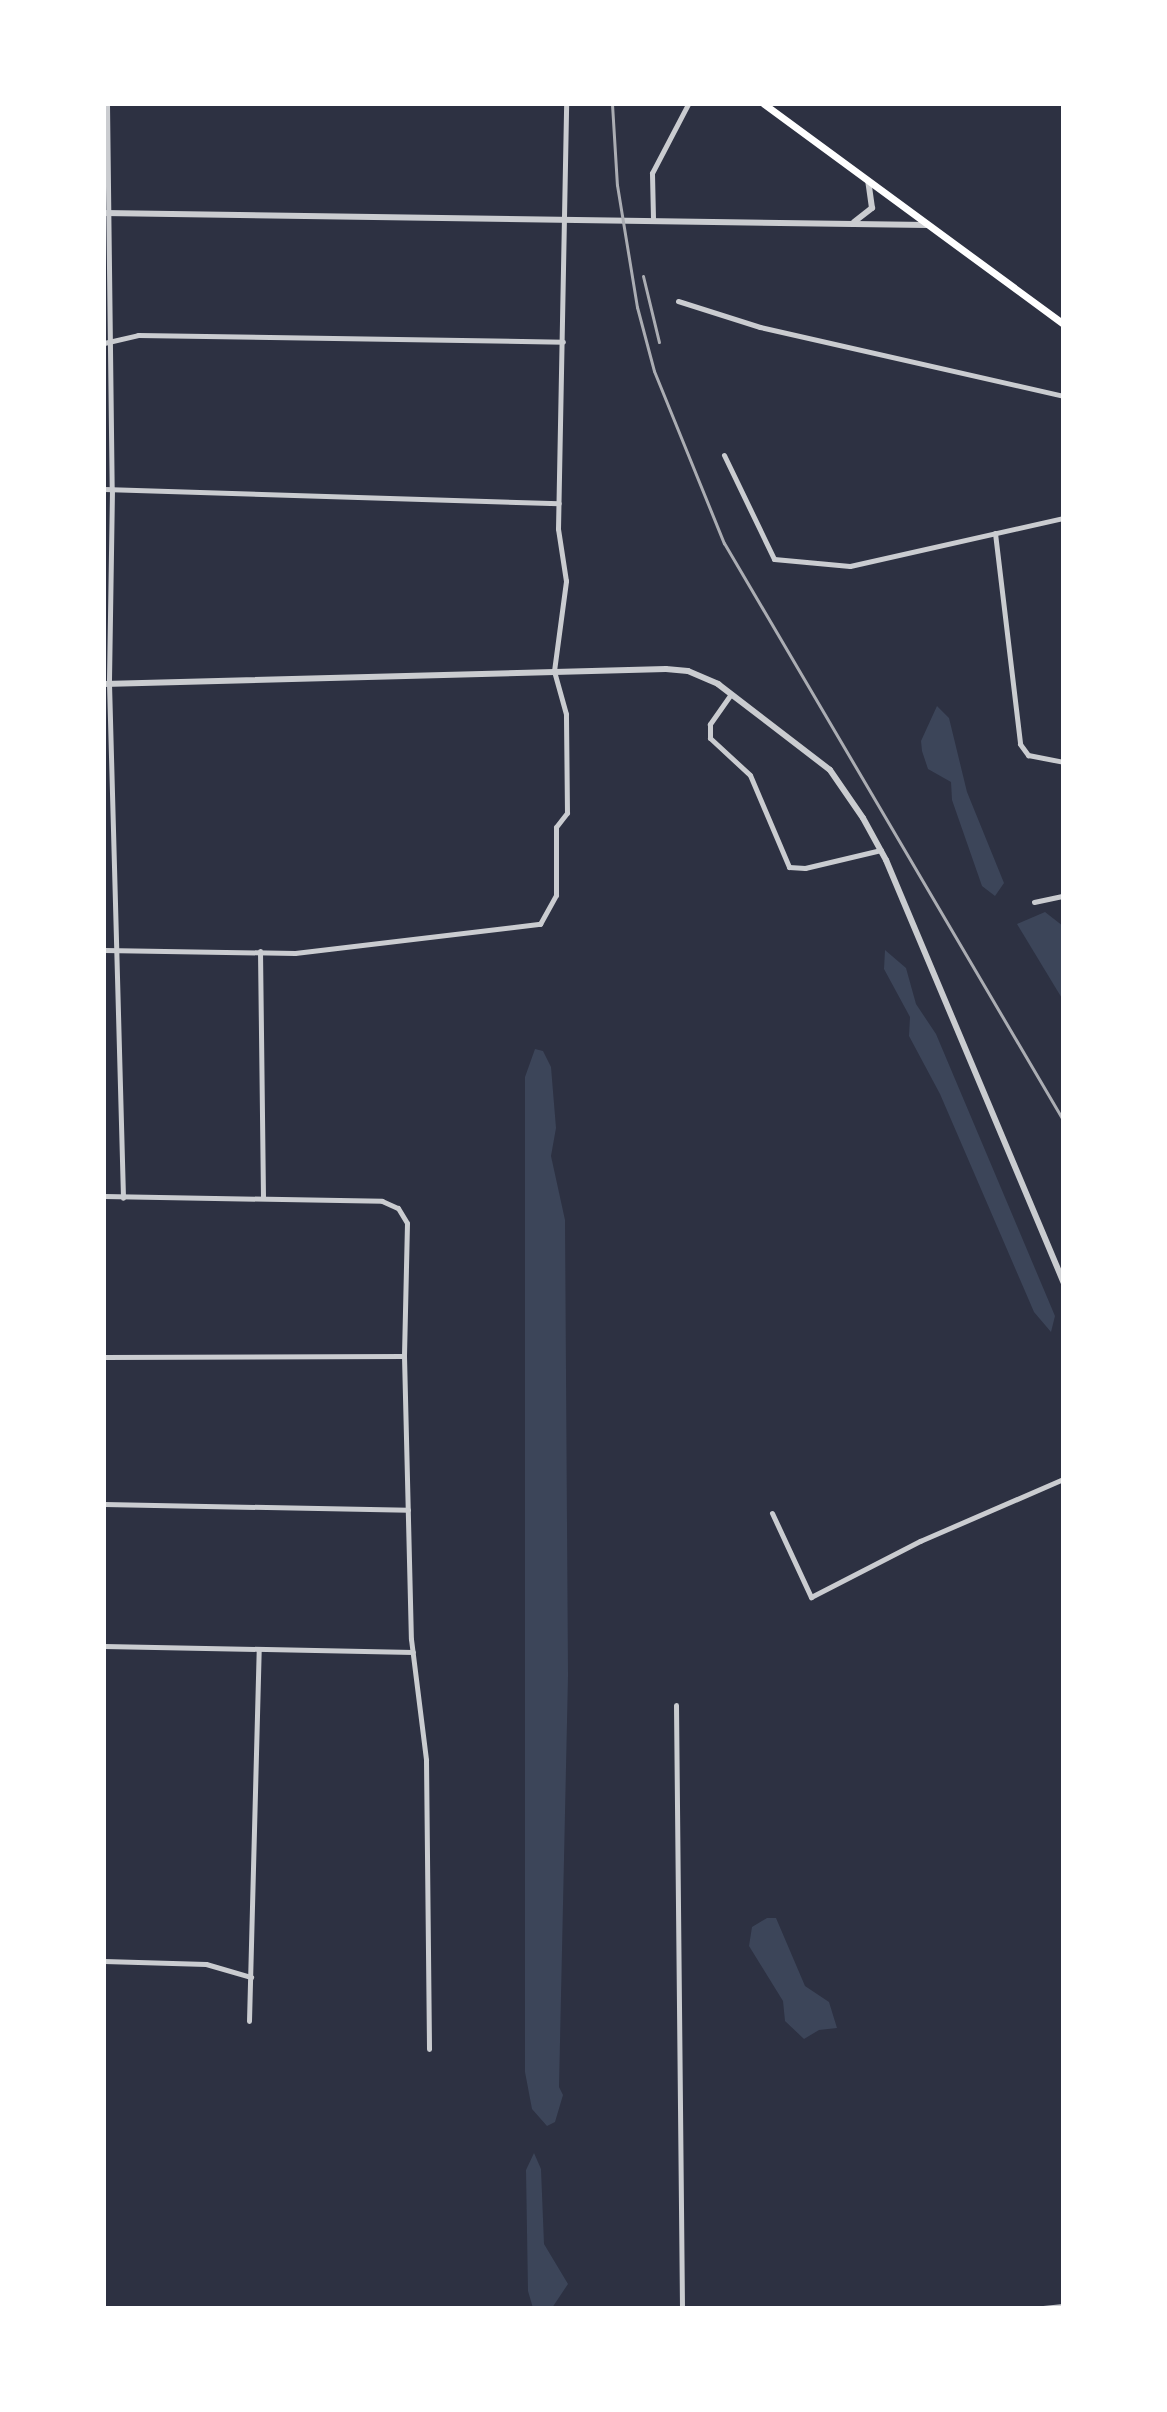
<!DOCTYPE html>
<style>
body{margin:0}
#map{position:relative;width:1167px;height:2412px;overflow:hidden;background:#2d3142;font-family:Lato,sans-serif}
div>[style]{position:absolute}
.green>*{inset:0;background:#3c4559}
.minor>*{height:5px;margin:-2.5px;padding:0 2.5px;transform-origin:2.5px;border-radius:2.5px;background:#caccd0}
.tertiary>*{height:6px;margin:-3px;padding:0 3px;transform-origin:3px;border-radius:3px;background:#caccd0}
.secondary>*{height:7px;margin:-3.5px;padding:0 3.5px;transform-origin:3.5px;border-radius:3.5px;background:#fff}
.rail>*{height:3px;margin:-1.5px;padding:0 1.5px;transform-origin:1.5px;border-radius:1.5px;background:#abadb3}
span{translate:-50% -50%;white-space:nowrap;text-align:center;line-height:1.15;-webkit-text-stroke:8px #fff;paint-order:stroke}
.frame{position:absolute;inset:0;border:106px solid #fff;pointer-events:none}
</style>
<div id="map">
<div class="green">
<i style="clip-path:polygon(937px 706px,949px 718px,967px 792px,1004px 883px,995px 896px,982px 886px,952px 800px,951px 782px,928px 769px,922px 751px,921px 741px)"></i>
<i style="clip-path:polygon(1045px 912px,1063px 926px,1063px 1000px,1017px 924px)"></i>
<i style="clip-path:polygon(885px 950px,906px 968px,916px 1004px,936px 1034px,1055px 1316px,1051px 1332px,1034px 1312px,940px 1094px,909px 1036px,910px 1017px,884px 969px)"></i>
<i style="clip-path:polygon(535px 1049px,543px 1051px,551px 1067px,556px 1128px,551px 1156px,565px 1220px,568px 1676px,559px 2087px,563px 2095px,555px 2122px,547px 2126px,532px 2109px,525px 2072px,525px 1077px)"></i>
<i style="clip-path:polygon(767px 1918px,776px 1918px,805px 1986px,829px 2002px,837px 2028px,819px 2030px,804px 2039px,785px 2021px,783px 2001px,749px 1946px,752px 1927px)"></i>
<i style="clip-path:polygon(534px 2153px,541px 2169px,544px 2244px,568px 2284px,552px 2308px,533px 2308px,528px 2291px,526px 2170px)"></i>
</div>
<div class="minor">
<i style="left:107px;top:104px;width:385px;rotate:89.3deg"></i>
<i style="left:112px;top:489px;width:194px;rotate:90.9deg"></i>
<i style="left:109px;top:683px;width:515px;rotate:88.44deg"></i>
<i style="left:653px;top:218px;width:45px;rotate:-91.3deg"></i>
<i style="left:652px;top:173px;width:78px;rotate:-62.4deg"></i>
<i style="left:678px;top:301px;width:86px;rotate:17.6deg"></i>
<i style="left:760px;top:327px;width:311px;rotate:12.8deg"></i>
<i style="left:104px;top:343px;width:35px;rotate:-13deg"></i>
<i style="left:138px;top:335px;width:425px;rotate:0.9deg"></i>
<i style="left:724px;top:455px;width:115px;rotate:64.3deg"></i>
<i style="left:774px;top:559px;width:76px;rotate:5.3deg"></i>
<i style="left:850px;top:566px;width:218px;rotate:-12.7deg"></i>
<i style="left:104px;top:489px;width:455px;rotate:1.8deg"></i>
<i style="left:995px;top:533px;width:212px;rotate:83.2deg"></i>
<i style="left:1020px;top:744px;width:14px;rotate:54deg"></i>
<i style="left:1028px;top:755px;width:36px;rotate:11deg"></i>
<i style="left:731px;top:694px;width:37px;rotate:125deg"></i>
<i style="left:710px;top:724px;width:14px;rotate:90deg"></i>
<i style="left:710px;top:738px;width:54px;rotate:42.8deg"></i>
<i style="left:750px;top:775px;width:100px;rotate:67deg"></i>
<i style="left:789px;top:867px;width:16px;rotate:4deg"></i>
<i style="left:805px;top:868px;width:78px;rotate:-13.3deg"></i>
<i style="left:1034px;top:902px;width:30px;rotate:-12deg"></i>
<i style="left:104px;top:950px;width:191px;rotate:0.9deg"></i>
<i style="left:295px;top:953px;width:247px;rotate:-6.8deg"></i>
<i style="left:540px;top:924px;width:33px;rotate:-61deg"></i>
<i style="left:556px;top:895px;width:68px;rotate:-90deg"></i>
<i style="left:556px;top:827px;width:18px;rotate:-52deg"></i>
<i style="left:567px;top:813px;width:99px;rotate:-90.6deg"></i>
<i style="left:566px;top:714px;width:45px;rotate:-105.6deg"></i>
<i style="left:554px;top:671px;width:91px;rotate:-82.4deg"></i>
<i style="left:566px;top:581px;width:53px;rotate:-98.7deg"></i>
<i style="left:558px;top:529px;width:425px;rotate:-88.9deg"></i>
<i style="left:260px;top:951px;width:247px;rotate:89.3deg"></i>
<i style="left:104px;top:1196px;width:278px;rotate:1deg"></i>
<i style="left:382px;top:1201px;width:17px;rotate:24deg"></i>
<i style="left:398px;top:1208px;width:17px;rotate:59deg"></i>
<i style="left:407px;top:1223px;width:133px;rotate:91.3deg"></i>
<i style="left:404px;top:1356px;width:283px;rotate:88.6deg"></i>
<i style="left:411px;top:1639px;width:122px;rotate:82.9deg"></i>
<i style="left:426px;top:1760px;width:289px;rotate:89.4deg"></i>
<i style="left:104px;top:1357px;width:300px;rotate:-0.2deg"></i>
<i style="left:104px;top:1504px;width:304px;rotate:1.1deg"></i>
<i style="left:772px;top:1513px;width:93px;rotate:65.1deg"></i>
<i style="left:811px;top:1597px;width:123px;rotate:-27.2deg"></i>
<i style="left:920px;top:1541px;width:156px;rotate:-23.4deg"></i>
<i style="left:104px;top:1646px;width:309px;rotate:1.1deg"></i>
<i style="left:676px;top:1705px;width:603px;rotate:89.43deg"></i>
<i style="left:104px;top:1961px;width:102px;rotate:1.7deg"></i>
<i style="left:206px;top:1964px;width:47px;rotate:16.1deg"></i>
<i style="left:249px;top:2021px;width:372px;rotate:-88.5deg"></i>
<i style="left:1043px;top:2308px;width:20px;rotate:-6deg"></i>
</div>
<div class="tertiary">
<i style="left:104px;top:213px;width:823px;rotate:0.84deg"></i>
<i style="left:854px;top:222px;width:23px;rotate:-38deg"></i>
<i style="left:872px;top:208px;width:27px;rotate:-98deg"></i>
<i style="left:104px;top:684px;width:562px;rotate:-1.53deg"></i>
<i style="left:666px;top:669px;width:22px;rotate:5deg"></i>
<i style="left:688px;top:671px;width:33px;rotate:23deg"></i>
<i style="left:718px;top:684px;width:141px;rotate:37.5deg"></i>
<i style="left:830px;top:770px;width:58px;rotate:55.5deg"></i>
<i style="left:863px;top:818px;width:48px;rotate:61.3deg"></i>
<i style="left:886px;top:860px;width:458px;rotate:67.2deg"></i>
</div>
<div class="secondary">
<i style="left:764px;top:104px;width:371px;rotate:36.3deg"></i>
</div>
<div class="rail">
<i style="left:612px;top:104px;width:81px;rotate:86.5deg"></i>
<i style="left:617px;top:185px;width:124px;rotate:80.7deg"></i>
<i style="left:637px;top:307px;width:66px;rotate:75.1deg"></i>
<i style="left:654px;top:371px;width:186px;rotate:67.9deg"></i>
<i style="left:724px;top:543px;width:669px;rotate:59.56deg"></i>
<i style="left:643px;top:276px;width:68px;rotate:76.4deg"></i>
</div>
<div class="frame"></div>
</div>
